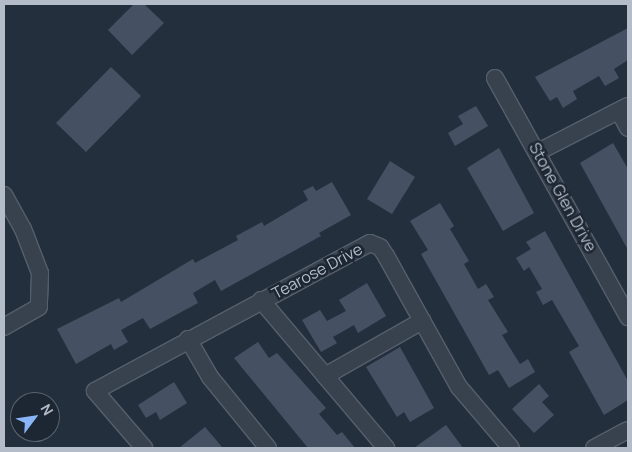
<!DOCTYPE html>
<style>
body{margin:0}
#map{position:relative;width:632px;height:452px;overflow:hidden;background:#242f3e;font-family:Manrope,sans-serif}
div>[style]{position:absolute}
.building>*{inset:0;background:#455162}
.roads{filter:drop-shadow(1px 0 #565f6c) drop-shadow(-1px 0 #565f6c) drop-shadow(0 1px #565f6c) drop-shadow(0 -1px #565f6c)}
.minor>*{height:16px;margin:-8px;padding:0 8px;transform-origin:8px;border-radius:8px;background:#38414e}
span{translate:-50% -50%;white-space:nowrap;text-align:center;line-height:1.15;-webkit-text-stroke:5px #1d2633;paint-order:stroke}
.street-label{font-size:16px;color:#b4bcc9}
.frame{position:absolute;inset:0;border:5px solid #b4bcc9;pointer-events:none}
.north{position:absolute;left:10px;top:392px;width:50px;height:50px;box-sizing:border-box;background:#1d2633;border:1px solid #59626f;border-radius:50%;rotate:59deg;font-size:14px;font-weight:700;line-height:20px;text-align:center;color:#b4bcc9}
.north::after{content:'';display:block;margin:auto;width:18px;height:22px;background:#8ab4f8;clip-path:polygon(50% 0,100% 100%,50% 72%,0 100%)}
</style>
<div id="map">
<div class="building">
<i style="clip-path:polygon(134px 4px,144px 4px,164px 23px,132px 55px,108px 30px)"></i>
<i style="clip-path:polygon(628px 28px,628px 60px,614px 69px,619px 78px,605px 86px,599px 76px,573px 91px,577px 99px,563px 108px,557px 97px,550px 101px,535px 77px)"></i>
<i style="clip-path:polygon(111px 67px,141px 96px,86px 152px,56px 123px)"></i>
<i style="clip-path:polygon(476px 106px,488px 126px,455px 146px,448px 133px,463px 124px,458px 116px)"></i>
<i style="clip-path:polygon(613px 143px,628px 169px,628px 250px,580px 163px)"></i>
<i style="clip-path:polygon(499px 148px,534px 213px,503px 231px,467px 168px)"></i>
<i style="clip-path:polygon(390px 161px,415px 177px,392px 214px,367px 199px)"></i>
<i style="clip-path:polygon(332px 182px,351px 215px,319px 233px,321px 236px,221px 291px,215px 280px,193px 293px,198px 303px,150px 329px,143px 318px,121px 330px,128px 342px,114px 350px,111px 344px,76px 364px,57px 329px,119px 298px,121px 302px,193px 259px,195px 263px,238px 240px,236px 236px,262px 222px,264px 226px,308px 200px,303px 191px,313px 186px,316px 191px)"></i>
<i style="clip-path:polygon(440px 203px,454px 226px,450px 229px,469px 261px,464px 264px,478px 289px,486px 284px,494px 297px,488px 300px,508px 332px,502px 335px,520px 364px,528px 359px,535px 372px,509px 388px,498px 370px,489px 375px,421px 254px,428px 250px,410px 221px)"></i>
<i style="clip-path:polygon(545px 231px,628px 381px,628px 400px,604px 415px,569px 352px,579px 346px,552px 300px,543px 305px,536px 292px,542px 289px,529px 267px,524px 271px,516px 258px,531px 249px,526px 242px)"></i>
<i style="clip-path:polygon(367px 283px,386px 316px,358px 333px,354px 325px,333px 337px,337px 343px,321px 352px,302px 320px,320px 310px,327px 321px,346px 311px,339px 300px)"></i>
<i style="clip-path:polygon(258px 342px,269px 358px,277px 353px,326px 408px,319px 414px,337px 435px,342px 432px,355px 448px,308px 448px,234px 358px)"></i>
<i style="clip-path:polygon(400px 347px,434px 408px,410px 422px,404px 412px,397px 417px,366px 367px)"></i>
<i style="clip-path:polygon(174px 382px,187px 403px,160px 420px,156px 412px,146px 418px,138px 405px)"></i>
<i style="clip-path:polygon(539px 384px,549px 396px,542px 402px,554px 415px,534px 433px,512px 409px)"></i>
<i style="clip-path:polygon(446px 425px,463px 448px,414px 448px)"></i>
<i style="clip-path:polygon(205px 427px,223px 448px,179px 448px)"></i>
</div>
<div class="roads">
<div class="minor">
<i style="left:495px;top:78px;width:274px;rotate:60.9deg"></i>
<i style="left:619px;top:111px;width:19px;rotate:62deg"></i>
<i style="left:538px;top:152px;width:101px;rotate:-27.1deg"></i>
<i style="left:4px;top:195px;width:39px;rotate:61deg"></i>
<i style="left:23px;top:229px;width:47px;rotate:68.9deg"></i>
<i style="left:40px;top:273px;width:34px;rotate:92deg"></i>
<i style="left:39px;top:307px;width:40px;rotate:150.3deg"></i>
<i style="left:261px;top:300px;width:194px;rotate:49.8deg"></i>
<i style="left:188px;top:339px;width:44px;rotate:59.9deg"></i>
<i style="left:210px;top:377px;width:92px;rotate:50.8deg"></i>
<i style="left:325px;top:376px;width:112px;rotate:-29.6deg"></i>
<i style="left:144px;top:448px;width:75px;rotate:-130.7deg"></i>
<i style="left:95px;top:391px;width:312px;rotate:-28.3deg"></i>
<i style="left:370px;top:243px;width:11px;rotate:22deg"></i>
<i style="left:380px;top:247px;width:11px;rotate:56deg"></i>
<i style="left:386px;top:256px;width:150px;rotate:60.9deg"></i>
<i style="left:459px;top:387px;width:80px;rotate:49.6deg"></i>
<i style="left:594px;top:448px;width:38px;rotate:-28deg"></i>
</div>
</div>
<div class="street-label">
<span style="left:563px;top:197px;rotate:61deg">Stone Glen Drive</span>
<span style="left:317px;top:271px;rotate:-28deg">Tearose Drive</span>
</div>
<div class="frame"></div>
<div class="north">N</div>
</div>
